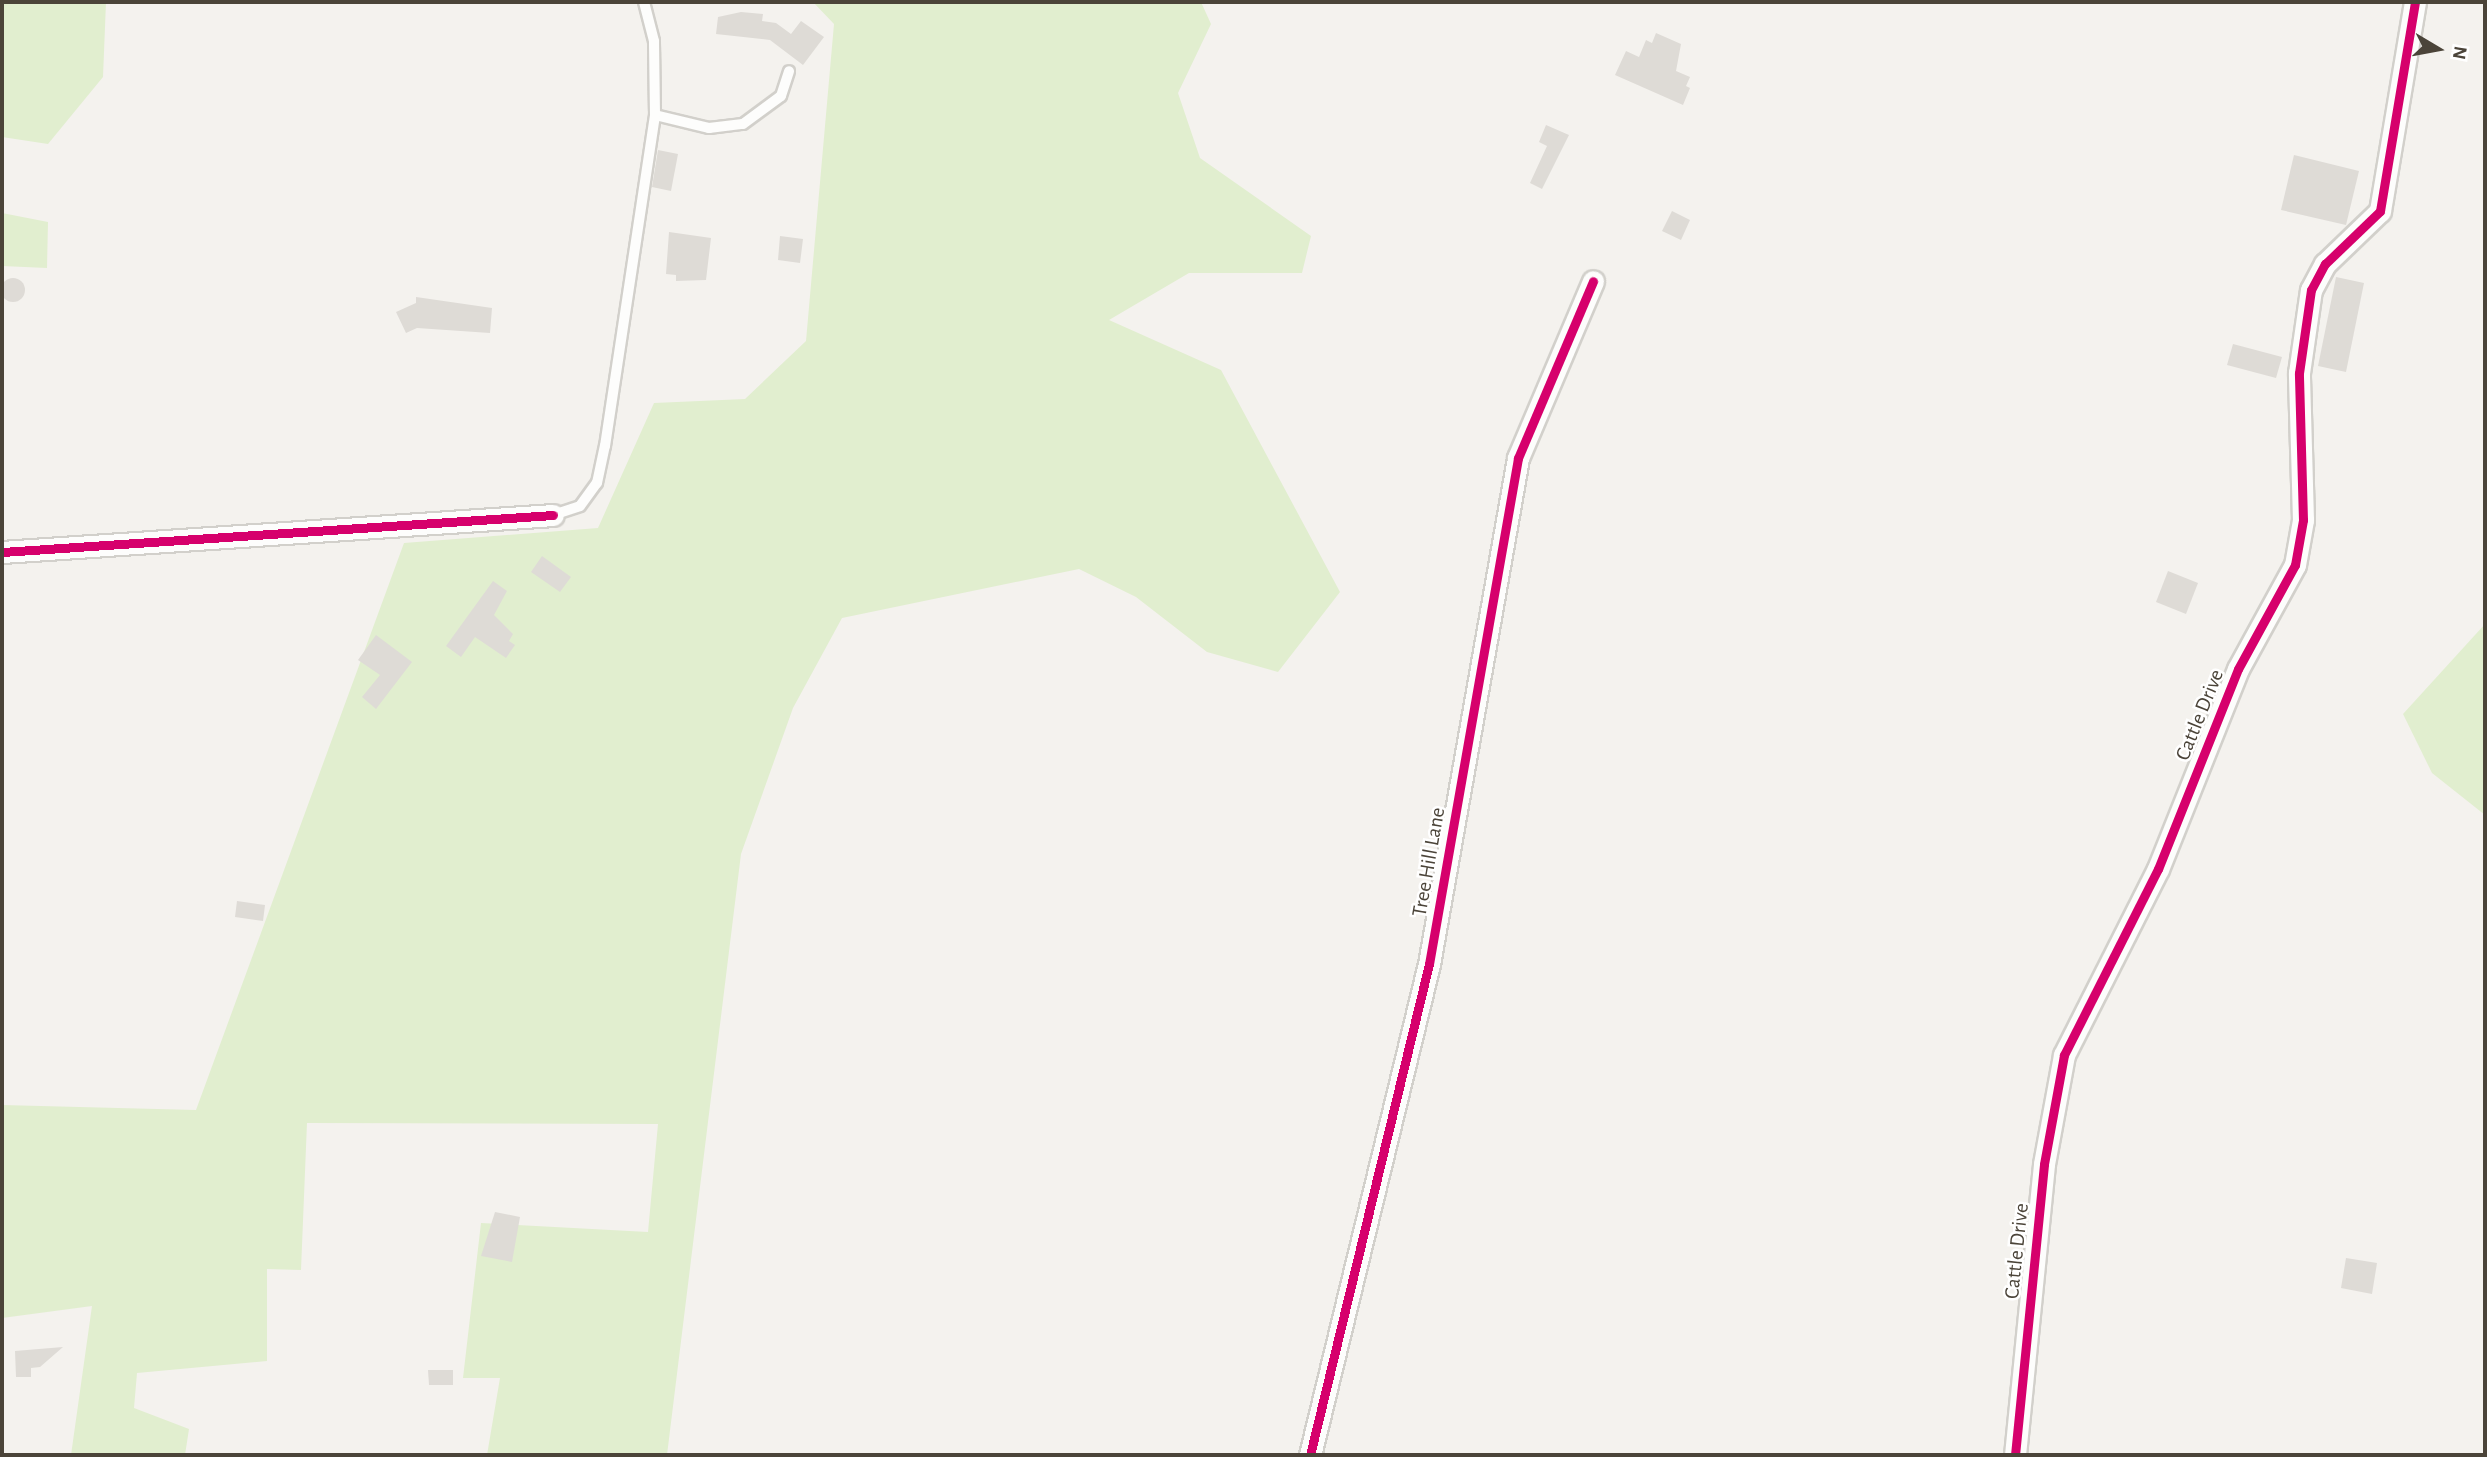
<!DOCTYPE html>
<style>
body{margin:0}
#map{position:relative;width:2487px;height:1457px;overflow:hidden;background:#f4f2ee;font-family:"Alegreya Sans",sans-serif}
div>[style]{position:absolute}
.green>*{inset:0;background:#e1eecf}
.building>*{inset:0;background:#dedbd6}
.round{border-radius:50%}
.roads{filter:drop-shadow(2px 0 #d2d0cb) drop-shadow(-2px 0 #d2d0cb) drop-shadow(0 2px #d2d0cb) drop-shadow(0 -2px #d2d0cb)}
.lane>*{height:10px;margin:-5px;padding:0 5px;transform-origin:5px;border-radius:5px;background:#fdfdfc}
.street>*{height:21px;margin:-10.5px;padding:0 10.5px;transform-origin:10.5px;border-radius:10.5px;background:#fdfdfc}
.cycleway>*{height:9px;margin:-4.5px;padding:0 4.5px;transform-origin:4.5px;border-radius:4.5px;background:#d6006c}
span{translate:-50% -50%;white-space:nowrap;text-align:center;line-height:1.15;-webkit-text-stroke:5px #fff;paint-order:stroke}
.street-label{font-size:21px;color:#4b4439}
.frame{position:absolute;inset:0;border:4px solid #4b4439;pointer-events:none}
.north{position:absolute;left:2403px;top:14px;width:70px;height:70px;-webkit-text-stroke:5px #fff;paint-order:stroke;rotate:100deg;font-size:19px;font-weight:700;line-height:28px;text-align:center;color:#4b4439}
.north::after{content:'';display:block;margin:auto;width:24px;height:32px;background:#4b4439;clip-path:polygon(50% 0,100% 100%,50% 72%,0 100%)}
</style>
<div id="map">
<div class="green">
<i style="clip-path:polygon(2px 2px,106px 2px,103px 77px,48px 144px,2px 137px)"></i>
<i style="clip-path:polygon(813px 2px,1201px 2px,1211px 24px,1178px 93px,1200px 158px,1311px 236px,1302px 273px,1189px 273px,1109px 320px,1221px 370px,1340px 592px,1278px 672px,1207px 652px,1136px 597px,1079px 569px,842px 618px,793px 708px,741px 854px,667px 1455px,487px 1455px,500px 1378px,463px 1378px,481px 1223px,648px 1232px,658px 1124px,307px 1123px,301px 1270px,267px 1269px,267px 1361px,137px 1373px,134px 1408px,189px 1429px,185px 1455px,71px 1455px,92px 1306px,2px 1318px,2px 1105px,196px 1110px,404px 543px,598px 528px,654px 403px,745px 399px,806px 341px,834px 24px)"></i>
<i style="clip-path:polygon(2px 213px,48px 222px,47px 268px,2px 266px)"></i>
<i style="clip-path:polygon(2485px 624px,2485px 815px,2432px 773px,2403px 714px)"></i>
</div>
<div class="building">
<i style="clip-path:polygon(741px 12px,763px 14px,762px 21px,776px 23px,791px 34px,801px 21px,824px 37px,803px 65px,770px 40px,716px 34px,718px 17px)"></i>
<i style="clip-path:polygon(1656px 33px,1681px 44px,1676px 71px,1690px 77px,1686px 86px,1690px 88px,1683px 105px,1615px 75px,1626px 51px,1639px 57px,1646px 40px,1652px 43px)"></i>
<i style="clip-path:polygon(1546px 125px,1569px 135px,1542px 189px,1530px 183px,1547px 146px,1539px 142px)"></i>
<i style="clip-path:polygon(658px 150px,678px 154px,671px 191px,652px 187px)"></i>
<i style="clip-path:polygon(2294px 155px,2359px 171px,2346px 225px,2281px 210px)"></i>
<i style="clip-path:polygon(1672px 211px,1690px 220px,1681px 240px,1662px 231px)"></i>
<i style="clip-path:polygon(669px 232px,711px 238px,706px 280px,676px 281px,676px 275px,666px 274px)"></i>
<i style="clip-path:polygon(780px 236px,803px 239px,800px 263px,778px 260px)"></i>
<i style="clip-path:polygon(2336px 277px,2364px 283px,2346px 372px,2318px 366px)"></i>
<i class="round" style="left:1px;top:278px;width:24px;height:24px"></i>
<i style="clip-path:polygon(416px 297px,492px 308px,490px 333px,417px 328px,406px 333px,396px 312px,416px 303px)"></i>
<i style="clip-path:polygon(2233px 344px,2282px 357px,2276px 378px,2227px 365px)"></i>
<i style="clip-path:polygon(542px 556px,571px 577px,560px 592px,531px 572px)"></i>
<i style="clip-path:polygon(2168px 571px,2198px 583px,2186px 614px,2156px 602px)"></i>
<i style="clip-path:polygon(493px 581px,507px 591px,494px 615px,513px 634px,509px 641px,515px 645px,506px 658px,475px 637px,461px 657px,446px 646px)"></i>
<i style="clip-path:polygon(376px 635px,412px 662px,376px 709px,362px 697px,380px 675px,358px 660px)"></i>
<i style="clip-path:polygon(237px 901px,265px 905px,263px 921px,235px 917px)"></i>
<i style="clip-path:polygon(495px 1212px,520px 1217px,512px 1262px,481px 1256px)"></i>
<i style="clip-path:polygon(2346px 1258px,2377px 1263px,2372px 1294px,2341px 1288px)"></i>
<i style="clip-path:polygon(63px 1347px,40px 1367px,31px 1368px,31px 1377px,16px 1377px,15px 1351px)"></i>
<i style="clip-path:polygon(428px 1370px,453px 1370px,453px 1385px,429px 1385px)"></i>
</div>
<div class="roads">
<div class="lane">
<i style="left:655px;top:115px;width:56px;rotate:13.5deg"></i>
<i style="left:709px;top:128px;width:34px;rotate:-7deg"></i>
<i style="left:743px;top:124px;width:47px;rotate:-36.4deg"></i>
<i style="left:781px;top:96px;width:26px;rotate:-72deg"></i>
<i style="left:553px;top:515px;width:28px;rotate:-18deg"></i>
<i style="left:580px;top:506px;width:29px;rotate:-54deg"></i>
<i style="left:597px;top:483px;width:38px;rotate:-78deg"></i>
<i style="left:605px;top:446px;width:335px;rotate:-81.4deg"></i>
<i style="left:655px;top:115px;width:74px;rotate:-90.8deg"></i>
<i style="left:654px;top:41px;width:40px;rotate:-104.4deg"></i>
</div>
<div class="street">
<i style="left:2px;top:552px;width:552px;rotate:-3.84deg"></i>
<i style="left:1310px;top:1455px;width:505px;rotate:-76.38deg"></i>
<i style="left:1429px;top:964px;width:514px;rotate:-80.02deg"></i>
<i style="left:1518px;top:458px;width:192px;rotate:-67deg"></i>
<i style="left:2015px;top:1455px;width:292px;rotate:-84.3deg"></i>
<i style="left:2044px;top:1164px;width:111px;rotate:-79.6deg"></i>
<i style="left:2064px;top:1055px;width:208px;rotate:-63.2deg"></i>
<i style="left:2158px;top:869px;width:215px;rotate:-68.2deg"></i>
<i style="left:2238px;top:669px;width:119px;rotate:-61.3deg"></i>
<i style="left:2295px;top:565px;width:46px;rotate:-79.9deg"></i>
<i style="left:2303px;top:520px;width:147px;rotate:-91.6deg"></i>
<i style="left:2299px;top:373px;width:84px;rotate:-81.8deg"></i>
<i style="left:2311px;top:290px;width:30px;rotate:-62deg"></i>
<i style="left:2325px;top:264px;width:76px;rotate:-43.9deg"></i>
<i style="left:2380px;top:211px;width:212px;rotate:-80.5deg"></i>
</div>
</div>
<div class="cycleway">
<i style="left:2px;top:552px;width:552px;rotate:-3.84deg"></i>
<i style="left:1310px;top:1455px;width:505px;rotate:-76.38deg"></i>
<i style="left:1429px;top:964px;width:514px;rotate:-80.02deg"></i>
<i style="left:1518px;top:458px;width:192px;rotate:-67deg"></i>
<i style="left:2015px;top:1455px;width:292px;rotate:-84.3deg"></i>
<i style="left:2044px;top:1164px;width:111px;rotate:-79.6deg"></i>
<i style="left:2064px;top:1055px;width:208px;rotate:-63.2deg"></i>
<i style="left:2158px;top:869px;width:215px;rotate:-68.2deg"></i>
<i style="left:2238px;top:669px;width:119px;rotate:-61.3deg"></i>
<i style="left:2295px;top:565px;width:46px;rotate:-79.9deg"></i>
<i style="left:2303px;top:520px;width:147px;rotate:-91.6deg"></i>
<i style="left:2299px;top:373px;width:84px;rotate:-81.8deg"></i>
<i style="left:2311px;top:290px;width:30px;rotate:-62deg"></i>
<i style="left:2325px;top:264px;width:76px;rotate:-43.9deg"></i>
<i style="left:2380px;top:211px;width:212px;rotate:-80.5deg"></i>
</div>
<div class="street-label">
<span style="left:2200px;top:715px;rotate:-68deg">Cattle Drive</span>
<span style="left:1429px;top:862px;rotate:-80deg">Tree Hill Lane</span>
<span style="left:2017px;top:1251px;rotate:-84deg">Cattle Drive</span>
</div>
<div class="frame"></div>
<div class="north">N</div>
</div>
